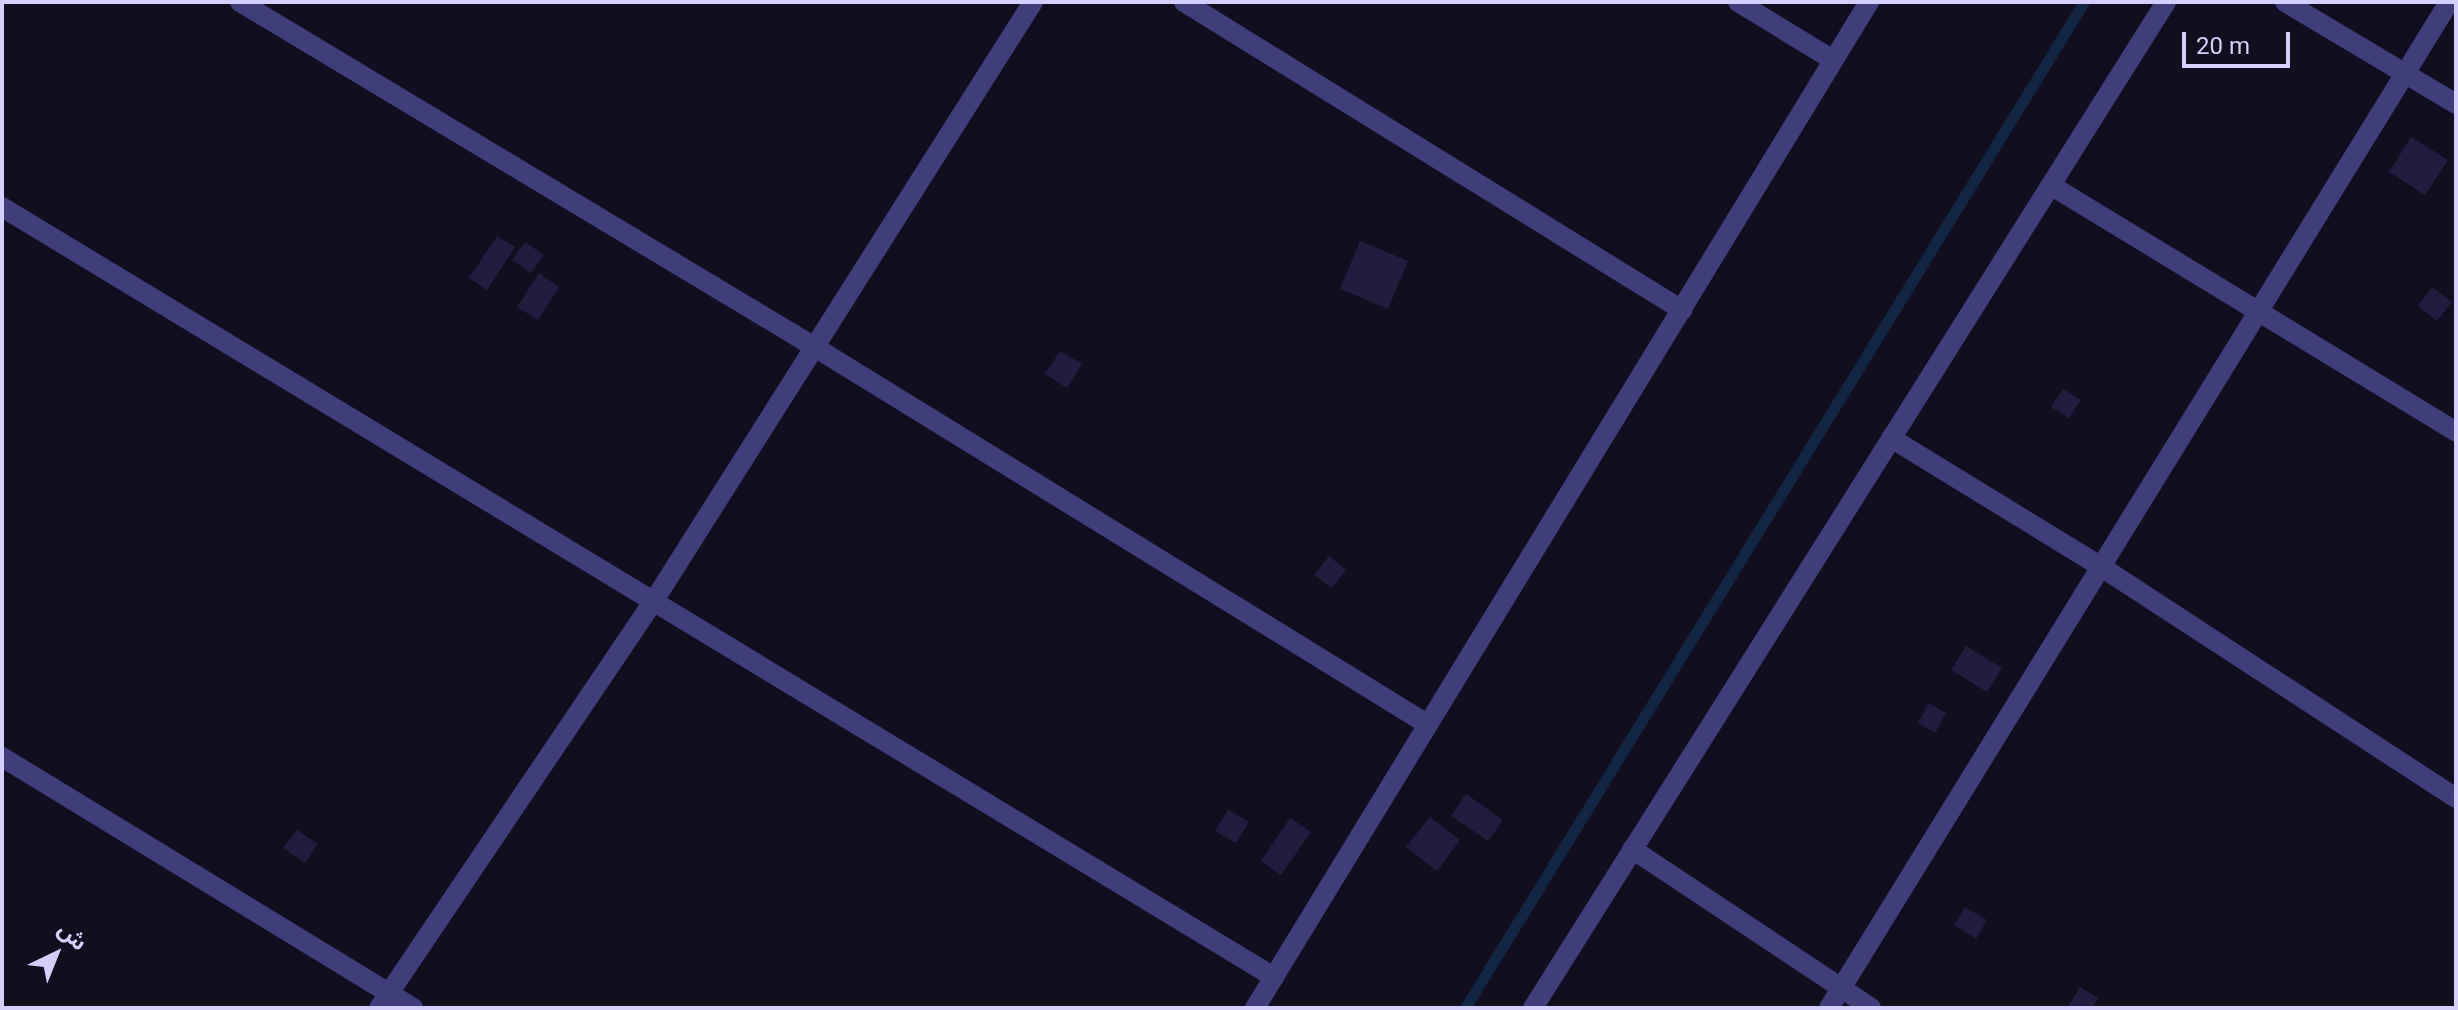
<!DOCTYPE html>
<meta charset="utf-8">
<style>
body{margin:0}
#map{position:relative;width:2458px;height:1010px;overflow:hidden;background:#110e1f;font-family:Roboto,"Noto Sans Arabic",sans-serif}
div>[style]{position:absolute}
.stream>*{height:11px;margin:-5.5px;padding:0 5.5px;transform-origin:5.5px;border-radius:5.5px;background:#122644}
.building>*{inset:0;background:#221c3e}
.minor>*{height:20px;margin:-10px;padding:0 10px;transform-origin:10px;border-radius:10px;background:#3f3d7a}
span{translate:-50% -50%;white-space:nowrap;text-align:center;line-height:1.15;-webkit-text-stroke:8px #110e1f;paint-order:stroke}
.frame{position:absolute;inset:0;border:4px solid #d4d0fb;pointer-events:none}
.north{position:absolute;left:16px;top:914px;width:80px;height:80px;-webkit-text-stroke:6px #110e1f;paint-order:stroke;rotate:43deg;font-size:22px;font-weight:700;line-height:32px;text-align:center;color:#d4d0fb}
.north::after{content:'';display:block;margin:auto;width:28px;height:36px;background:#d4d0fb;clip-path:polygon(50% 0,100% 100%,50% 72%,0 100%)}
.scale{position:absolute;left:2182px;top:32px;width:108px;height:36px;box-sizing:border-box;border:4px solid #d4d0fb;border-top:0;padding-left:10px;font-size:24px;line-height:28px;white-space:nowrap;color:#d4d0fb;-webkit-text-stroke:6px #110e1f;paint-order:stroke}
</style>
<div id="map">
<div class="stream">
<i style="left:1465px;top:1008px;width:1181px;rotate:-58.4deg"></i>
</div>
<div class="building">
<i style="clip-path:polygon(2411px 137px,2448px 160px,2425px 195px,2389px 172px)"></i>
<i style="clip-path:polygon(497px 236px,515px 247px,487px 290px,469px 278px)"></i>
<i style="clip-path:polygon(1360px 241px,1408px 261px,1388px 309px,1340px 289px)"></i>
<i style="clip-path:polygon(525px 242px,544px 255px,531px 273px,512px 260px)"></i>
<i style="clip-path:polygon(539px 273px,559px 287px,538px 320px,517px 307px)"></i>
<i style="clip-path:polygon(2432px 287px,2452px 302px,2437px 321px,2418px 306px)"></i>
<i style="clip-path:polygon(1060px 351px,1082px 364px,1067px 388px,1045px 374px)"></i>
<i style="clip-path:polygon(2063px 389px,2081px 400px,2069px 418px,2051px 407px)"></i>
<i style="clip-path:polygon(1329px 556px,1346px 570px,1332px 588px,1314px 575px)"></i>
<i style="clip-path:polygon(1966px 646px,2002px 668px,1987px 692px,1951px 670px)"></i>
<i style="clip-path:polygon(1929px 703px,1946px 713px,1935px 733px,1918px 723px)"></i>
<i style="clip-path:polygon(1466px 794px,1503px 820px,1488px 841px,1451px 816px)"></i>
<i style="clip-path:polygon(1228px 810px,1249px 822px,1236px 843px,1215px 831px)"></i>
<i style="clip-path:polygon(1430px 817px,1460px 840px,1437px 871px,1406px 847px)"></i>
<i style="clip-path:polygon(1290px 818px,1311px 832px,1281px 875px,1261px 861px)"></i>
<i style="clip-path:polygon(297px 830px,318px 844px,305px 863px,283px 848px)"></i>
<i style="clip-path:polygon(1965px 907px,1987px 920px,1976px 939px,1954px 925px)"></i>
<i style="clip-path:polygon(2080px 987px,2098px 998px,2092px 1008px,2067px 1008px)"></i>
</div>
<div class="minor">
<i style="left:240px;top:2px;width:668px;rotate:30.98deg"></i>
<i style="left:813px;top:346px;width:721px;rotate:31.62deg"></i>
<i style="left:1184px;top:2px;width:586px;rotate:31.74deg"></i>
<i style="left:1738px;top:2px;width:111px;rotate:31.4deg"></i>
<i style="left:2285px;top:2px;width:199px;rotate:30.8deg"></i>
<i style="left:2052px;top:186px;width:473px;rotate:31.3deg"></i>
<i style="left:2px;top:207px;width:1487px;rotate:31.19deg"></i>
<i style="left:1891px;top:438px;width:249px;rotate:31.5deg"></i>
<i style="left:2103px;top:568px;width:421px;rotate:33.1deg"></i>
<i style="left:2px;top:757px;width:482px;rotate:31.4deg"></i>
<i style="left:1632px;top:849px;width:287px;rotate:33.6deg"></i>
<i style="left:379px;top:1008px;width:493px;rotate:-56deg"></i>
<i style="left:655px;top:599px;width:707px;rotate:-57.66deg"></i>
<i style="left:1255px;top:1008px;width:1179px;rotate:-58.6deg"></i>
<i style="left:1533px;top:1008px;width:1189px;rotate:-57.82deg"></i>
<i style="left:1829px;top:1008px;width:1182px;rotate:-58.35deg"></i>
</div>
<div class="frame"></div>
<div class="north">ش</div>
<div class="scale">20 m</div>
</div>
